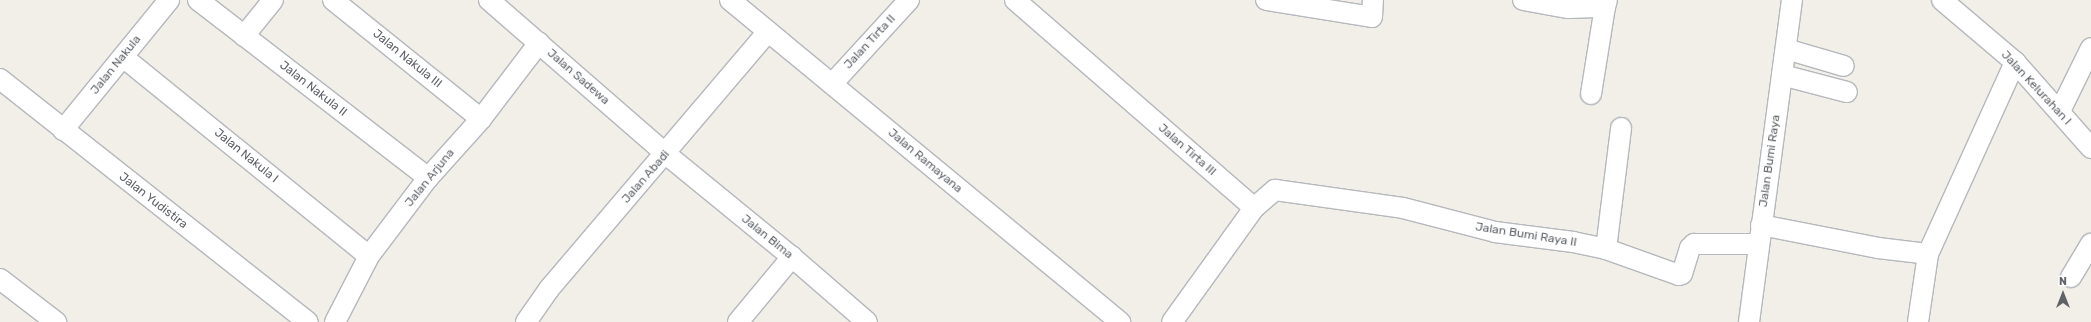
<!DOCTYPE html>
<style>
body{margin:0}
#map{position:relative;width:2091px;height:322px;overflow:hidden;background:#f1efe8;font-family:Rubik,sans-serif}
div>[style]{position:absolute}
.roads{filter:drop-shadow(1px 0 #b5b8bc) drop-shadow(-1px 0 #b5b8bc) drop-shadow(0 1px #b5b8bc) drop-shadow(0 -1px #b5b8bc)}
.minor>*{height:20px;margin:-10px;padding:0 10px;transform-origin:10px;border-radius:10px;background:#fff}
span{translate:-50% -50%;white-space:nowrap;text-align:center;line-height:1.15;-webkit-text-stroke:3px #fff;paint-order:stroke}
.street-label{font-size:12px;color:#5f6368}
.north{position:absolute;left:2043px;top:274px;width:40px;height:40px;-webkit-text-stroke:3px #fff;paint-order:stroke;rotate:0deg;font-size:11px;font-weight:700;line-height:16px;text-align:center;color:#5f6368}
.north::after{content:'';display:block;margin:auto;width:14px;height:18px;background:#5f6368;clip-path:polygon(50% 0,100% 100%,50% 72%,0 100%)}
</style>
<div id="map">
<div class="roads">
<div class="minor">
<i style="left:198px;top:0;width:291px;rotate:37.7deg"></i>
<i style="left:333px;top:0;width:190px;rotate:38.8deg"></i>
<i style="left:489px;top:0;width:235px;rotate:41deg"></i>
<i style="left:666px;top:154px;width:163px;rotate:39.3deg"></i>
<i style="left:792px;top:257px;width:99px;rotate:40.9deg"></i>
<i style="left:730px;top:0;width:506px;rotate:39.54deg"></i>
<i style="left:1015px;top:0;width:317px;rotate:41deg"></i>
<i style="left:1254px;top:208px;width:140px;rotate:125.7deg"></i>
<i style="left:1266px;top:0;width:107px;rotate:9.1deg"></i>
<i style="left:1372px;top:17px;width:17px;rotate:-87deg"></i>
<i style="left:1523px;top:0;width:46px;rotate:10.1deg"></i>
<i style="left:1568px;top:8px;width:37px;rotate:-2deg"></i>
<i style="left:1605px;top:7px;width:7px;rotate:-74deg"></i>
<i style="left:1942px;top:0;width:96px;rotate:40.3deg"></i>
<i style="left:2015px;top:62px;width:115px;rotate:48.5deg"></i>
<i style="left:244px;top:36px;width:46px;rotate:-51.1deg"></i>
<i style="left:1786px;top:49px;width:60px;rotate:16.3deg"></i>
<i style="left:123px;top:57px;width:316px;rotate:39deg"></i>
<i style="left:1782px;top:75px;width:67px;rotate:14.7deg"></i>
<i style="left:0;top:79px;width:392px;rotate:38.3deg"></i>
<i style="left:832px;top:84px;width:114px;rotate:-47.5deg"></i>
<i style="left:1591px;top:94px;width:88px;rotate:-80.9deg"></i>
<i style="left:2060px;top:111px;width:70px;rotate:-63.8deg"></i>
<i style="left:63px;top:130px;width:168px;rotate:-50.8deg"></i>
<i style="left:1254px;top:208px;width:28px;rotate:-41deg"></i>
<i style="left:1275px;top:190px;width:129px;rotate:8deg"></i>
<i style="left:1403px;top:208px;width:95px;rotate:14.6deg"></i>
<i style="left:1495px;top:232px;width:79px;rotate:7.3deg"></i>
<i style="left:1573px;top:242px;width:34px;rotate:12deg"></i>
<i style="left:1606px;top:249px;width:77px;rotate:19.6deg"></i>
<i style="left:1679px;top:275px;width:3px;rotate:-18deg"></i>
<i style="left:1682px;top:274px;width:27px;rotate:-73deg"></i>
<i style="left:1690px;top:248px;width:6px;rotate:-45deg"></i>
<i style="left:1694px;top:244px;width:64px"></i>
<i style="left:1761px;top:225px;width:119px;rotate:11.1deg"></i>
<i style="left:1878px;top:248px;width:50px;rotate:6.8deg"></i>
<i style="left:1606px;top:249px;width:122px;rotate:-82.9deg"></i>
<i style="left:2071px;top:277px;width:39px;rotate:-59deg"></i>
<i style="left:0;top:279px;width:71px;rotate:37.5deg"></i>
<i style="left:335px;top:322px;width:74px;rotate:-62.7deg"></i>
<i style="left:369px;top:256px;width:98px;rotate:-52.9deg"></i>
<i style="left:428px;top:178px;width:79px;rotate:-48.1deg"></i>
<i style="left:481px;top:119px;width:96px;rotate:-52.7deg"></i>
<i style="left:526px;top:322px;width:40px;rotate:-55.1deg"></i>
<i style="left:549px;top:289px;width:338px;rotate:-49.6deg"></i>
<i style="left:738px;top:322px;width:85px;rotate:-50.3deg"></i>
<i style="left:1749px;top:322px;width:325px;rotate:-82.4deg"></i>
<i style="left:1918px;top:322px;width:69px;rotate:-81.6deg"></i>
<i style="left:1928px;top:254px;width:211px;rotate:-65.6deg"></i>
</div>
</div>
<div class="street-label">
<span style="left:870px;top:42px;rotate:-47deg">Jalan Tirta II</span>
<span style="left:407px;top:59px;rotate:39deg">Jalan Nakula III</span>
<span style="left:116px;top:65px;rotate:-51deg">Jalan Nakula</span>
<span style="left:578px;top:77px;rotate:41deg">Jalan Sadewa</span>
<span style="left:2036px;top:88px;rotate:47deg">Jalan Kelurahan I</span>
<span style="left:313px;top:89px;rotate:38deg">Jalan Nakula II</span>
<span style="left:1187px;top:150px;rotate:41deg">Jalan Tirta III</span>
<span style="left:246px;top:156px;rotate:39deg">Jalan Nakula I</span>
<span style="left:925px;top:161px;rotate:40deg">Jalan Ramayana</span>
<span style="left:1770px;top:161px;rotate:-82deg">Jalan Bumi Raya</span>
<span style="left:646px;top:177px;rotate:-49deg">Jalan Abadi</span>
<span style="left:430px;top:178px;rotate:-51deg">Jalan Arjuna</span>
<span style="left:153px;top:201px;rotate:38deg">Jalan Yudistira</span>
<span style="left:1526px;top:235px;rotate:9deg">Jalan Bumi Raya II</span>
<span style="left:767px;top:237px;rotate:39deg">Jalan Bima</span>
</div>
<div class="north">N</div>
</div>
